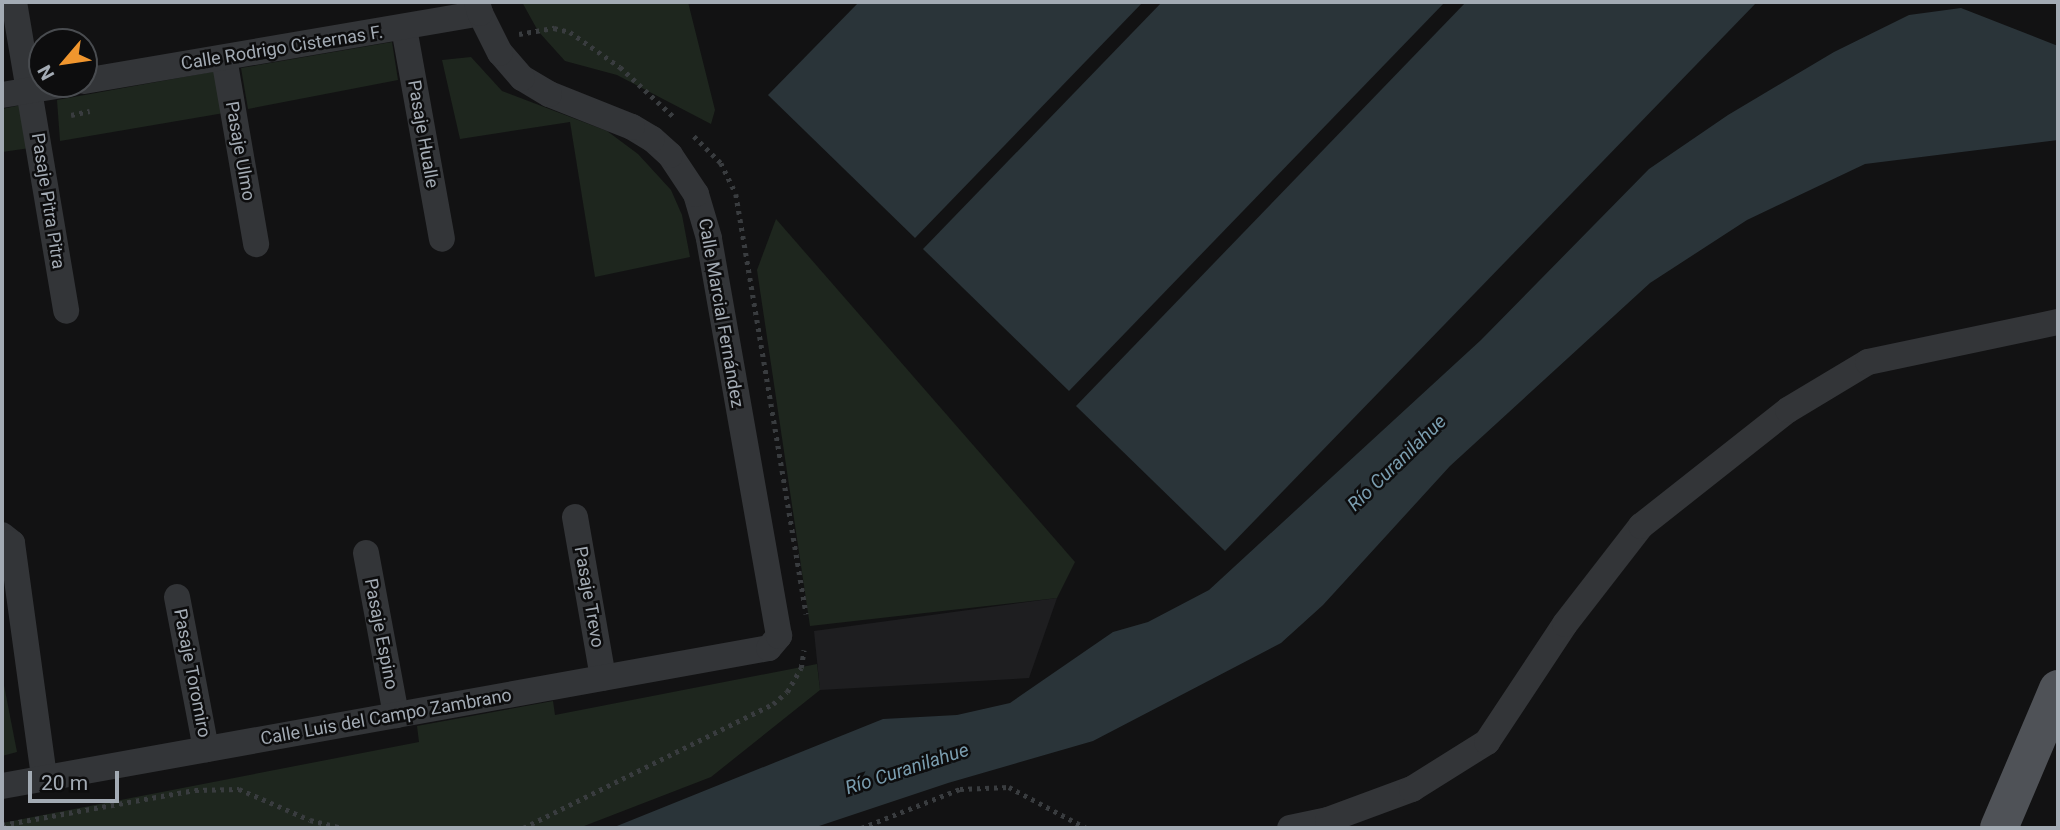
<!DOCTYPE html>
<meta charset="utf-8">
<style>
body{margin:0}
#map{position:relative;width:2060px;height:830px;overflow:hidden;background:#121213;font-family:Roboto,sans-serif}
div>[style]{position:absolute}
.built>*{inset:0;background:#1e1e20}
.green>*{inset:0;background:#1e261e}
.water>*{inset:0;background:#2a3439}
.path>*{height:4.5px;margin-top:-2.25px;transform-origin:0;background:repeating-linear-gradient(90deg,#393c3f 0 3.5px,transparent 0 8.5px)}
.street>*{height:26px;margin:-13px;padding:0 13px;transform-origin:13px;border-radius:13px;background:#333538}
.primary>*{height:38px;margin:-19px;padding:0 19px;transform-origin:19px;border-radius:19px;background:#4f5257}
span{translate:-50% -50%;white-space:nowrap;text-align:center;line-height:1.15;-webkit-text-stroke:5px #0d0d0e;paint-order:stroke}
.street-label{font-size:18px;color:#a3abb4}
.water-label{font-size:19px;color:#7a9daf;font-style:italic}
.frame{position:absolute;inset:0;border:4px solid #a3abb4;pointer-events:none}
.north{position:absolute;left:28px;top:28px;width:70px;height:70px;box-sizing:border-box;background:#0d0d0e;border:2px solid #494c50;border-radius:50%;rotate:241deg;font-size:19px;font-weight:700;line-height:28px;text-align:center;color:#a3abb4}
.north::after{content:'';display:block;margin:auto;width:24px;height:32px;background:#f0962e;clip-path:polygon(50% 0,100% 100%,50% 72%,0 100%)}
.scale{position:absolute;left:28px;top:771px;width:91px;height:32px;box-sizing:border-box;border:4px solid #a3abb4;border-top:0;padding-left:9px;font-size:21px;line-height:24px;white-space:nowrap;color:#a3abb4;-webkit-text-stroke:5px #0d0d0e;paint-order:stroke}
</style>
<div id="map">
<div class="built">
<i style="clip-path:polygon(1057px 598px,1029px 678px,820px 690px,814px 631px)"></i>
</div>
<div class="green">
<i style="clip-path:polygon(522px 2px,688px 2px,715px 110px,711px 124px,617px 75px,565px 61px,538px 31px)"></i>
<i style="clip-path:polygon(392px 42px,398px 80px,248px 109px,241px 68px)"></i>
<i style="clip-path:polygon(471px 57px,502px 91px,607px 131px,638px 154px,671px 190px,682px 215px,690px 257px,595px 277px,570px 122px,460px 139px,442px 60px)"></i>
<i style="clip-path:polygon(217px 71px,224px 113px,60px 141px,57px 100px)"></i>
<i style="clip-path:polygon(21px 105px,30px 148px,2px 152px,2px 109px)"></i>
<i style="clip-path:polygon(776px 219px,1075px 562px,1057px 598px,810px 626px,757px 270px)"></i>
<i style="clip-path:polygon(817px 664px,820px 690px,711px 777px,579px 828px,2px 828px,2px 823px,419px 742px,417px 726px,553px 701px,555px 715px)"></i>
<i style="clip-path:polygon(2px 675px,17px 752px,2px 756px)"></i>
</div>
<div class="water">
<i style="clip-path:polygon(859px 2px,1143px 2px,915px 238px,768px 95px)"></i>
<i style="clip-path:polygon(1162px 2px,1445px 2px,1069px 391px,923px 249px)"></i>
<i style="clip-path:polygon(1466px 2px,1757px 2px,1225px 551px,1076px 406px)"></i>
<i style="clip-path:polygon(1961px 8px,2058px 46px,2058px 140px,1865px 164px,1747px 220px,1650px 283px,1450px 466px,1323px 605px,1281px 643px,1093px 741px,948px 783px,813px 828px,612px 828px,883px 719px,957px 715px,1010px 703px,1113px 632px,1148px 622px,1209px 590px,1481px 340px,1649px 169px,1728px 115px,1834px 52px,1909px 15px)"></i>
</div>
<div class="path">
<i style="left:519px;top:34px;width:36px;rotate:-10deg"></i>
<i style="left:554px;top:28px;width:16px;rotate:14deg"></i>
<i style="left:570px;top:32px;width:61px;rotate:35deg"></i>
<i style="left:620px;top:67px;width:75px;rotate:42.8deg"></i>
<i style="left:71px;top:115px;width:19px;rotate:-12deg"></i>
<i style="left:694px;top:136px;width:38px;rotate:45deg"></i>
<i style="left:721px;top:163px;width:34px;rotate:64deg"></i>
<i style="left:736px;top:194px;width:426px;rotate:80.5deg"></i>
<i style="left:2px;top:825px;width:196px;rotate:-10.3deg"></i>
<i style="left:195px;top:790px;width:44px;rotate:-1.3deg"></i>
<i style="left:239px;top:789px;width:77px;rotate:23.6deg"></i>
<i style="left:310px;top:820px;width:33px;rotate:14deg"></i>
<i style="left:523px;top:828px;width:279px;rotate:-26.4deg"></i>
<i style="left:773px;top:704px;width:18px;rotate:-41deg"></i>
<i style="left:787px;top:692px;width:28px;rotate:-60deg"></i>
<i style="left:801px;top:668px;width:18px;rotate:-81deg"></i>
<i style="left:861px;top:828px;width:106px;rotate:-21.5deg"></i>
<i style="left:960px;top:789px;width:49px;rotate:-2.3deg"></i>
<i style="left:1009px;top:787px;width:87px;rotate:28deg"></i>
</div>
<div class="street">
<i style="left:14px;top:2px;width:313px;rotate:80.4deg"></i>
<i style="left:404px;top:28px;width:214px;rotate:79.8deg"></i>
<i style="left:224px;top:58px;width:189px;rotate:80.2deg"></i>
<i style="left:84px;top:81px;width:402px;rotate:-9.7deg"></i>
<i style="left:2px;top:95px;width:67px;rotate:-9.5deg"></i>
<i style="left:575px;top:517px;width:163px;rotate:80.1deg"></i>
<i style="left:2px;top:535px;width:13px;rotate:39deg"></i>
<i style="left:12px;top:543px;width:237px;rotate:82.2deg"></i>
<i style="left:366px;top:553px;width:165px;rotate:79.5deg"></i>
<i style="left:177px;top:597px;width:155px;rotate:79.2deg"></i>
<i style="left:2px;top:786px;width:779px;rotate:-10.2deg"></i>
<i style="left:769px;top:648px;width:16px;rotate:-50deg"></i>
<i style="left:779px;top:636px;width:404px;rotate:-100deg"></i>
<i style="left:709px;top:238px;width:46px;rotate:-106.5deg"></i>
<i style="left:696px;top:194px;width:47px;rotate:-123.7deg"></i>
<i style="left:670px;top:155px;width:24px;rotate:-138deg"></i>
<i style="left:652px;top:139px;width:23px;rotate:-149deg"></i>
<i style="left:632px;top:127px;width:89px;rotate:-158.3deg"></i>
<i style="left:549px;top:94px;width:31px;rotate:-149deg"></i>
<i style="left:522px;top:78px;width:33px;rotate:-131deg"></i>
<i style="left:500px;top:53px;width:45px;rotate:-116.6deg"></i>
<i style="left:480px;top:13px;width:11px;rotate:-105deg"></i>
<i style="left:1290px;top:828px;width:39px;rotate:-12deg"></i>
<i style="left:1328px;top:820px;width:90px;rotate:-20.3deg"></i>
<i style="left:1412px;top:789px;width:89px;rotate:-32.1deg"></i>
<i style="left:1487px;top:742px;width:141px;rotate:-56.5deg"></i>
<i style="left:1565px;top:624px;width:124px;rotate:-52.2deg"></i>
<i style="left:1641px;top:526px;width:187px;rotate:-38.3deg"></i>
<i style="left:1788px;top:410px;width:93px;rotate:-31deg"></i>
<i style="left:1868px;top:362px;width:194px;rotate:-11.9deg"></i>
</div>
<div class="primary">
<i style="left:1999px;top:828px;width:151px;rotate:-67deg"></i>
</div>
<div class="street-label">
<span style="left:282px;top:48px;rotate:-9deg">Calle Rodrigo Cisternas F.</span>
<span style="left:423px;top:134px;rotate:80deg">Pasaje Hualle</span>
<span style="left:240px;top:151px;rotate:80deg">Pasaje Ulmo</span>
<span style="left:48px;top:201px;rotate:81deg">Pasaje Pitra Pitra</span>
<span style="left:721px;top:313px;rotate:80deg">Calle Marcial Fernández</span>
<span style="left:589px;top:597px;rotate:80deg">Pasaje Trevo</span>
<span style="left:381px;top:634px;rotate:79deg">Pasaje Espino</span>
<span style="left:192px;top:673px;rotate:79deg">Pasaje Toromiro</span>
<span style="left:386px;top:717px;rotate:-10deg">Calle Luis del Campo Zambrano</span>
</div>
<div class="water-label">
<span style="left:1397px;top:463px;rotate:-44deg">Río Curanilahue</span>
<span style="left:907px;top:769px;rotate:-18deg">Río Curanilahue</span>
</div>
<div class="frame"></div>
<div class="north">N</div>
<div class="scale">20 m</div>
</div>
